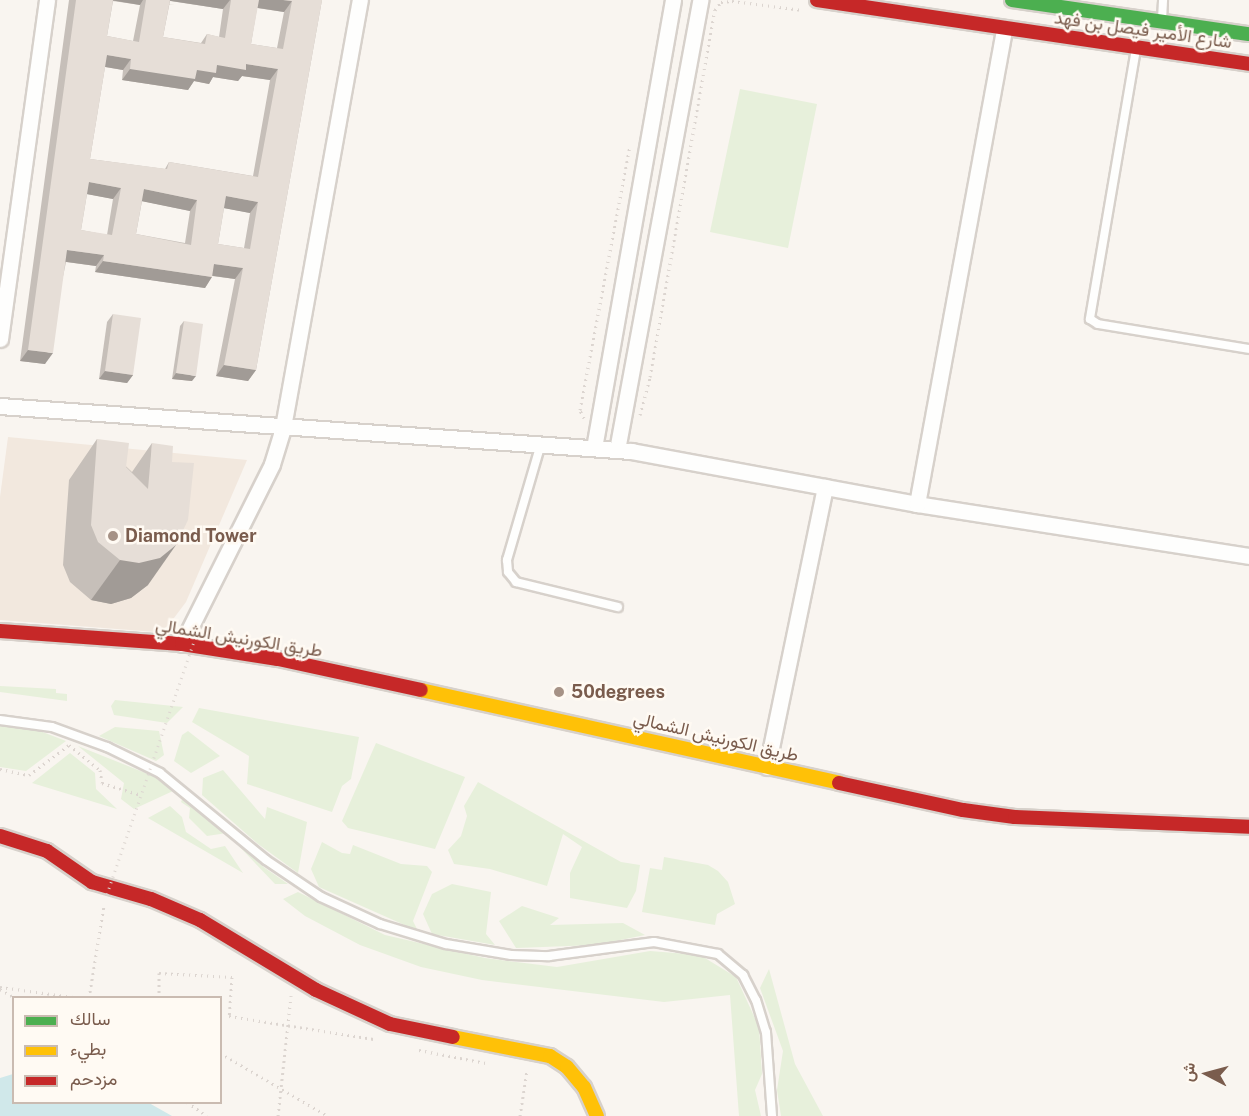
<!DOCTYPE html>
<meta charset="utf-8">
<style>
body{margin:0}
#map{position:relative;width:1249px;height:1116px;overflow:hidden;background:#f9f5f0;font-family:"Public Sans",Vazirmatn,sans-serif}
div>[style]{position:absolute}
.residential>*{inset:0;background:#f2e8de}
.green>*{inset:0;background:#e7f0db}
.water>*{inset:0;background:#d0e8ea}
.path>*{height:3px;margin-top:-1.5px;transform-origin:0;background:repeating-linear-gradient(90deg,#dcd5d0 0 1.5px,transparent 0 6px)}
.roads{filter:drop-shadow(2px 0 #d7d1cb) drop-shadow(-2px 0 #d7d1cb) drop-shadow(0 2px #d7d1cb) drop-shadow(0 -2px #d7d1cb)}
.lane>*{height:8px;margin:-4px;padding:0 4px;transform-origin:4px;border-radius:4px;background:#fefefd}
.street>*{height:15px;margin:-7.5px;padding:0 7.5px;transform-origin:7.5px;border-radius:7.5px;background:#fefefd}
.fast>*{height:14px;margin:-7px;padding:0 7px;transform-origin:7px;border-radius:7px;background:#4caf50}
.slow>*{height:14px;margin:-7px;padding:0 7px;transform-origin:7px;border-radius:7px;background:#ffc107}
.jam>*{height:14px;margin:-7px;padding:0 7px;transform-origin:7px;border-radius:7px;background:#c62828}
.path-bridge>*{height:3px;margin-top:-1.5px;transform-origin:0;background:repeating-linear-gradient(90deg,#dcd5d0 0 1.5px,transparent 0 6px)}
.wall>*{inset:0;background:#c6bfb9}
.shaded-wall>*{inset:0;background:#a19b96}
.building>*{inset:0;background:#e6ded7}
.dots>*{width:16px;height:16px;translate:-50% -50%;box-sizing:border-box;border:3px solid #fffaf3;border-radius:50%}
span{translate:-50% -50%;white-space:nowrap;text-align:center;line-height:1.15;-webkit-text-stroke:5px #fffaf3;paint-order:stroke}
.street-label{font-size:18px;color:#7a5c4d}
.poi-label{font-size:18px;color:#7a5c4d;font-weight:700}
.left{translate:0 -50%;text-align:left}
.legend{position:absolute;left:12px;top:996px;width:210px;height:108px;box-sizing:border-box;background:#fffaf3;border:2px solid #cabbb1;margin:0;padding:8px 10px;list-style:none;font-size:18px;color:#7a5c4d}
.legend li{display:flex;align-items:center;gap:12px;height:30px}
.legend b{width:30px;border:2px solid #cabbb1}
.north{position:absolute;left:1177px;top:1044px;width:60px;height:60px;-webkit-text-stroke:4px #fffaf3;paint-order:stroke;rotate:276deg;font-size:16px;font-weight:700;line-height:24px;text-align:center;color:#7a5c4d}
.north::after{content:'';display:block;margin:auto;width:21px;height:27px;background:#7a5c4d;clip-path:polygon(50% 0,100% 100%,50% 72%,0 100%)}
</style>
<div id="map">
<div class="residential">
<i style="clip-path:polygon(8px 437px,247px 460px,186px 602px,168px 626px,156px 632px,0 620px,0 497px)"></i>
</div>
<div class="green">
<i style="clip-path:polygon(740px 89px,817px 104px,788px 248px,710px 232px)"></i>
<i style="clip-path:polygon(0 686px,56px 689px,56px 693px,67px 694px,67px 701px,0 692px)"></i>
<i style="clip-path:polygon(115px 700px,183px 707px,167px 723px,114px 715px,111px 706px)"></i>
<i style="clip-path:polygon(199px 708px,359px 737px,351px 779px,342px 786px,332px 812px,247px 784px,249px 756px,192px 722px)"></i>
<i style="clip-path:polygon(0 724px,40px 731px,66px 741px,26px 771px,0 767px)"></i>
<i style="clip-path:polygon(115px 727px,159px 731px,164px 755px,156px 761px,99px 736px)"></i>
<i style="clip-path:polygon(188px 731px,220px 756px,191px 773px,174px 761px,182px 735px)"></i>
<i style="clip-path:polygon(376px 743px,465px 777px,435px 849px,348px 828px,342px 821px)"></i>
<i style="clip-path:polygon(78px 746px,153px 776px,173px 791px,134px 809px,121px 799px,124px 783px)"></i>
<i style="clip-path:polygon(70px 753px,95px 773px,96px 789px,117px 809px,32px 783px)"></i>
<i style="clip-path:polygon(223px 770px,265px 819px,267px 807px,307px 822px,298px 873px,258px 844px,202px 795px,203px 778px)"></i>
<i style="clip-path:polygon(478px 782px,621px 862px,640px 865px,636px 891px,627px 908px,570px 898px,570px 873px,582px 847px,563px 834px,547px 886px,490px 869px,454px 864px,448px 850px,461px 836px,467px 816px,464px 806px)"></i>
<i style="clip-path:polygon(183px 797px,197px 806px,227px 833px,207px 836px,189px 818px,190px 808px,181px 802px)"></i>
<i style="clip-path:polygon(170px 806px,182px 817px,186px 832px,211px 849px,225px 846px,243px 873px,148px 818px)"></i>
<i style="clip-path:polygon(235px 842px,265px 868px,288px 884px,275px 884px)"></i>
<i style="clip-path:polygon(322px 842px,342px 853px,350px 854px,353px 845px,401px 864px,427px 866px,432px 872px,413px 921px,418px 931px,319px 887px,311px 869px)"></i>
<i style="clip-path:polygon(664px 857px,708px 865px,718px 871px,728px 882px,735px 904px,717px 914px,715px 925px,642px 912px,650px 868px,662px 870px)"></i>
<i style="clip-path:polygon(452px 884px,491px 892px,486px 934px,495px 945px,432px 934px,423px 914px,432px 894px)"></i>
<i style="clip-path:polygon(298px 892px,385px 935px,485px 958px,557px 967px,650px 951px,700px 955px,736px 977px,759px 1027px,762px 1074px,755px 1090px,761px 1116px,739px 1116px,730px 995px,664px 1002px,482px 980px,421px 967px,360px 945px,305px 916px,283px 899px)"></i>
<i style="clip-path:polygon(522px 906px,559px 918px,550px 925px,623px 923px,645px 935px,596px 945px,516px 948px,499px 921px)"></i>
<i style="clip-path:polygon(769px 969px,795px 1064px,823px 1116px,781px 1116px,777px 1090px,783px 1051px,760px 988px)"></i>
</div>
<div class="water">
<i style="clip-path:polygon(13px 1074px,14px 1102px,149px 1103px,172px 1116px,0 1116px,0 1078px)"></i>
</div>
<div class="path">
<i style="left:640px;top:415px;width:39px;rotate:-75deg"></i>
<i style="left:650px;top:377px;width:373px;rotate:-80deg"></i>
<i style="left:715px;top:10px;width:10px;rotate:-53deg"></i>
<i style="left:721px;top:2px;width:11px;rotate:-5deg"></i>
<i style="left:732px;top:1px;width:71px;rotate:7.3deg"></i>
<i style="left:584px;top:418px;width:9px;rotate:-117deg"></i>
<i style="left:580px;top:410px;width:270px;rotate:-79.3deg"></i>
<i style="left:0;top:769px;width:30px;rotate:12deg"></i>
<i style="left:29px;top:775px;width:50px;rotate:-36.9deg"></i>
<i style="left:69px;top:745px;width:40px;rotate:39deg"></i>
<i style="left:100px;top:770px;width:13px;rotate:81deg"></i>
<i style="left:102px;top:783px;width:41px;rotate:17.1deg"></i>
<i style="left:0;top:987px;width:81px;rotate:7.8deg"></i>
<i style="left:0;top:989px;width:17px;rotate:31deg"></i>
<i style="left:89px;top:998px;width:94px;rotate:-80.8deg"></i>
<i style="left:159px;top:998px;width:25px;rotate:-90deg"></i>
<i style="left:159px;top:973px;width:73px;rotate:3.1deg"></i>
<i style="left:232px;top:977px;width:39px;rotate:94deg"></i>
<i style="left:229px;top:1016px;width:148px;rotate:9deg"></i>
<i style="left:419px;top:1050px;width:68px;rotate:11deg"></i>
<i style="left:220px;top:1053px;width:125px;rotate:30.3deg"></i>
<i style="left:187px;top:1102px;width:24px;rotate:35deg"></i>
<i style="left:278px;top:1116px;width:121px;rotate:-83.8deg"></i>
<i style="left:520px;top:1116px;width:47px;rotate:-81.3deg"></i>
</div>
<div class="roads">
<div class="lane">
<i style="left:1162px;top:20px;width:20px;rotate:-87deg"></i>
<i style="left:1136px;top:49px;width:274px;rotate:99.7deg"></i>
<i style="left:1090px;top:319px;width:9px;rotate:32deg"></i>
<i style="left:1098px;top:324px;width:153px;rotate:9.4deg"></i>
<i style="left:540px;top:447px;width:118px;rotate:106.3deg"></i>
<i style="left:507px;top:560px;width:12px;rotate:85deg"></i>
<i style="left:508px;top:572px;width:13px;rotate:51deg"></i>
<i style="left:516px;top:582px;width:105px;rotate:13.8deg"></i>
<i style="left:0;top:720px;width:52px;rotate:7.7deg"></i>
<i style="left:52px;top:727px;width:59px;rotate:20deg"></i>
<i style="left:107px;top:747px;width:59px;rotate:26.1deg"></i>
<i style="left:160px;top:773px;width:137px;rotate:39.4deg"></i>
<i style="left:266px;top:860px;width:66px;rotate:33.9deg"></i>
<i style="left:321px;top:897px;width:65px;rotate:24.6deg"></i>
<i style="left:380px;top:924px;width:69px;rotate:16.9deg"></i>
<i style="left:446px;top:944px;width:66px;rotate:9.6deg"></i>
<i style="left:511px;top:955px;width:38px;rotate:2deg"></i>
<i style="left:549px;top:956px;width:106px;rotate:-7.6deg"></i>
<i style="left:654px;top:942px;width:65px;rotate:10.6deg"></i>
<i style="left:718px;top:954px;width:33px;rotate:40deg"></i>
<i style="left:743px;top:975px;width:28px;rotate:63deg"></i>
<i style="left:756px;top:1000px;width:34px;rotate:73deg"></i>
<i style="left:766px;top:1032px;width:84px;rotate:85.9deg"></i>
</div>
<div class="street">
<i style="left:0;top:339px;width:342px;rotate:-82.1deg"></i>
<i style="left:0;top:406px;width:633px;rotate:4.08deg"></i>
<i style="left:631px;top:451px;width:291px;rotate:10.5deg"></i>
<i style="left:917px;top:504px;width:336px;rotate:8.9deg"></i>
<i style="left:594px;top:448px;width:455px;rotate:-80deg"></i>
<i style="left:617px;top:450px;width:458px;rotate:-79.5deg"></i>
<i style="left:917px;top:504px;width:484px;rotate:-79.6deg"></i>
<i style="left:182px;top:644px;width:201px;rotate:-63.4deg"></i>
<i style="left:272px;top:464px;width:39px;rotate:-73deg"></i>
<i style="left:283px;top:427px;width:434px;rotate:-79.8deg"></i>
<i style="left:767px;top:767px;width:286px;rotate:-78.3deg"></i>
</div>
<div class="fast">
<i style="left:1012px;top:0;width:239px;rotate:8.2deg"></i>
</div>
<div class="slow">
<i style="left:421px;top:690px;width:428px;rotate:12.5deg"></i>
<i style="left:453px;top:1037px;width:99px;rotate:11.1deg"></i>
<i style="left:550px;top:1056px;width:20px;rotate:33deg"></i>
<i style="left:567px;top:1067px;width:26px;rotate:50deg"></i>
<i style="left:584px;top:1087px;width:32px;rotate:66deg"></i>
</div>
<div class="jam">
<i style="left:817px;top:0;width:437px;rotate:8.4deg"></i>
<i style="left:0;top:631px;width:182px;rotate:4.1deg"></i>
<i style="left:182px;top:644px;width:97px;rotate:8.9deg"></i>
<i style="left:278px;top:659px;width:146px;rotate:12.2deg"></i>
<i style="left:839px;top:783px;width:127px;rotate:12.3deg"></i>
<i style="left:963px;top:810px;width:52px;rotate:7.7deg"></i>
<i style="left:1015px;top:817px;width:234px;rotate:2.4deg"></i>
<i style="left:0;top:836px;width:49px;rotate:17.7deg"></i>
<i style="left:47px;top:851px;width:55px;rotate:34.6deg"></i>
<i style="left:92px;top:882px;width:61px;rotate:16.1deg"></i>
<i style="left:151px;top:899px;width:53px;rotate:23.2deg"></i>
<i style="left:200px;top:920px;width:135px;rotate:31.1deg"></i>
<i style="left:316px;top:990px;width:81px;rotate:24.7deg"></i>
<i style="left:390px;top:1024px;width:64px;rotate:11.7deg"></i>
</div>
</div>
<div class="path-bridge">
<i style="left:107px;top:894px;width:282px;rotate:-71deg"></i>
</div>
<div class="wall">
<i style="clip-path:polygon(evenodd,69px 0,322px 0,256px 370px,248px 381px,216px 376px,235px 279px,212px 276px,205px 288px,95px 272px,96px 266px,66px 262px,45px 364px,20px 361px,69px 0,113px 1px,140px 5px,133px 41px,107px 36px,113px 1px,69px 0,170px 1px,223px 9px,219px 37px,207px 34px,201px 43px,163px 37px,170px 1px,69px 0,257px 8px,284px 12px,277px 48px,251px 44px,257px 8px,69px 0,105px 67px,123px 70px,122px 80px,188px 90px,194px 81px,209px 84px,213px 77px,238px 81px,242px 76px,270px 80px,253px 176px,169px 162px,165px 169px,90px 159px,105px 67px,69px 0,87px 194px,113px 199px,107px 235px,81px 230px,87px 194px,69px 0,142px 201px,190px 211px,185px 243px,136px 234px,142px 201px,69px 0,224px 208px,250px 213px,244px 248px,218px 244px,224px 208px)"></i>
<i style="clip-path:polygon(113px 314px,133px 375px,127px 383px,99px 379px,107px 322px)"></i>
<i style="clip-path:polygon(184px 321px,192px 381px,172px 379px,180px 326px)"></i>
<i style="clip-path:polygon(97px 439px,132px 472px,152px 443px,148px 585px,131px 598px,111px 604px,91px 600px,70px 582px,63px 565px,69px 480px)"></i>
</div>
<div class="shaded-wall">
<i style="clip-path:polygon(110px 0,143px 0,140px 5px)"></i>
<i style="clip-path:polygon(165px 0,230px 0,223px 9px)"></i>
<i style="clip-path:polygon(257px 0,283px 0,292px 1px,284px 12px,252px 7px)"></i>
<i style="clip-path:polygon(107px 55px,131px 59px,123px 70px,100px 66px)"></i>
<i style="clip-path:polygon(246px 64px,278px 69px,270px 80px,242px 76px,238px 81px,213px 77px,209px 84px,194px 81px,188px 90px,122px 80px,130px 69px,197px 70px,217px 65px)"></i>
<i style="clip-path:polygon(89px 182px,121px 188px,113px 199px,81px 193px)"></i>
<i style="clip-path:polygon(144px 189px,197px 200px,190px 211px,136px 200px)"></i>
<i style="clip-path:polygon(226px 196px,258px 202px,250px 213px,218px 207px)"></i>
<i style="clip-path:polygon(67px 250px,104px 255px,96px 266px,60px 261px)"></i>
<i style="clip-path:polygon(103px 261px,212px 277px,205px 288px,95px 272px)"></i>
<i style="clip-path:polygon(214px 264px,243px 268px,235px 279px,207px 275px)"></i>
<i style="clip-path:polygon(28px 350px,53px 353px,45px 364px,20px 361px)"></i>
<i style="clip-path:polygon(224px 365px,256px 370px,248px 381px,216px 376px)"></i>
<i style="clip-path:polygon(105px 371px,133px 375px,127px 383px,99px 379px)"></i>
<i style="clip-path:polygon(176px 373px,196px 376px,192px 381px,172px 379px)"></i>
<i style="clip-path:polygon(176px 545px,148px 585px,131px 598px,111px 604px,91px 600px,120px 560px)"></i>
</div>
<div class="building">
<i style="clip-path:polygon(evenodd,76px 0,113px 0,107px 36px,139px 42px,146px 0,170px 0,163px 37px,205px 44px,207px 34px,225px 38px,231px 0,259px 0,251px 44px,283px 49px,292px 1px,283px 0,322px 0,256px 370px,224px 365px,243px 268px,214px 264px,212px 277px,103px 261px,104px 255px,67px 250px,53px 353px,28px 350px,76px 0,107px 55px,131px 59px,130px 69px,195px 79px,197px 70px,216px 73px,217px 65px,246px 70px,246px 64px,278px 69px,258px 177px,169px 162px,167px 169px,90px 159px,107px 55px,76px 0,89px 182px,121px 188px,112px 235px,81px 230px,89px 182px,76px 0,144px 189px,197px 200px,191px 245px,136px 234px,144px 189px,76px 0,226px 196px,258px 202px,250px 249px,218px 244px,226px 196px)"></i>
<i style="clip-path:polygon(113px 314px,141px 318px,133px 375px,105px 371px)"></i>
<i style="clip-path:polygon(184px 321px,203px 324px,196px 376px,176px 373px)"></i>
<i style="clip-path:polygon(97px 439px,129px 443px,126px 467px,148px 489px,152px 443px,173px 446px,172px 462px,194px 463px,188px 520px,176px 545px,160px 558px,139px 563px,120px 560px,98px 542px,91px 525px)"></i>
</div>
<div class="dots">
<i style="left:113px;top:536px;background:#a69286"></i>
<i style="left:559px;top:692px;background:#a69286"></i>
</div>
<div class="street-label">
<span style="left:1143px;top:30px;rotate:8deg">شارع الأمير فيصل بن فهد</span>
<span style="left:239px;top:638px;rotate:9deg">طريق الكورنيش الشمالي</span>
<span style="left:716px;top:737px;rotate:13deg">طريق الكورنيش الشمالي</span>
</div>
<div class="poi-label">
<span class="left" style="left:125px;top:536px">Diamond Tower</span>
<span class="left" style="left:571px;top:692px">50degrees</span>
</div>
<ul class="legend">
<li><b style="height:8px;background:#4caf50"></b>سالك</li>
<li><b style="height:8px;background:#ffc107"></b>بطيء</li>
<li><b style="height:8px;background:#c62828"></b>مزدحم</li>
</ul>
<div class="north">ش</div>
</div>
